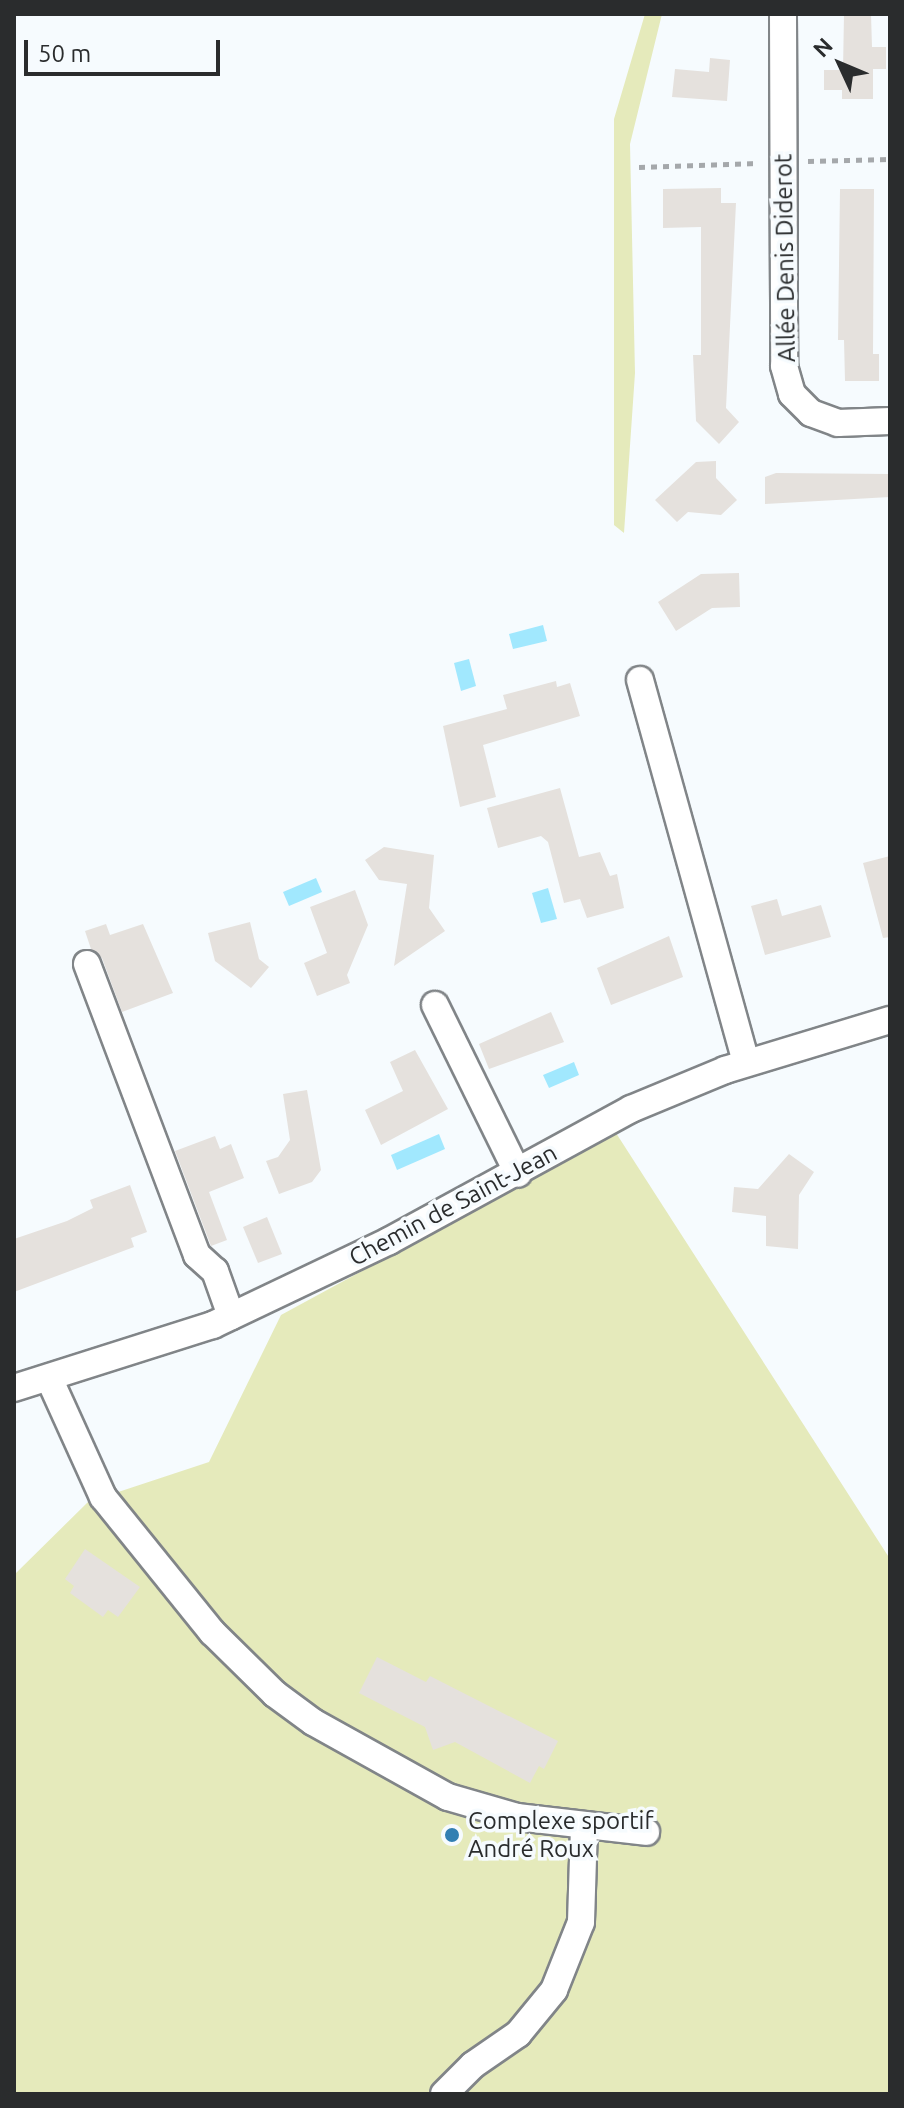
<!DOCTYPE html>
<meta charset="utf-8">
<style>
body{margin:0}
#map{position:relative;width:904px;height:2108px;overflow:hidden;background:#f6fbfe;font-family:Ubuntu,sans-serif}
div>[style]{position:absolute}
.green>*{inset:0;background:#e5eabb}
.water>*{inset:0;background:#a1e8fe}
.building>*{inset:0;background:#e5e1dd}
.path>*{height:5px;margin-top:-2.5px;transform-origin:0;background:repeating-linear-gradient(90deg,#a5a8ab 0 6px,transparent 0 12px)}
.roads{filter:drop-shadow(2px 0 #818588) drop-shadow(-2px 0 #818588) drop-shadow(0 2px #818588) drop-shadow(0 -2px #818588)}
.minor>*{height:26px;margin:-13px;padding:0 13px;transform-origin:13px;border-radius:13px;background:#fff}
.dots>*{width:22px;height:22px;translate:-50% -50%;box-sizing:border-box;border:4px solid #f6fbfe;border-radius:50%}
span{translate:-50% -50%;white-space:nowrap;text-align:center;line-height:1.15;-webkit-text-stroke:7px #f6fbfe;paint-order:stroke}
.street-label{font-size:24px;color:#2a2c2d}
.poi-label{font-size:24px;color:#2a2c2d}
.left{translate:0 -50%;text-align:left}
.frame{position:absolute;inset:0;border:16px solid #2a2c2d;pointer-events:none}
.north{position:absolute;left:800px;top:24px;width:80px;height:80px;-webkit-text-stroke:6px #f6fbfe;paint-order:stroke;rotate:314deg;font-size:22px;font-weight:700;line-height:32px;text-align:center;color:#2a2c2d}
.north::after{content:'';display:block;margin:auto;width:28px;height:36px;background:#2a2c2d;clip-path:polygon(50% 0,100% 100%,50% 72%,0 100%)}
.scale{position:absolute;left:24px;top:40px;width:196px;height:36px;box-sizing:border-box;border:4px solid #2a2c2d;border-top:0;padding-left:10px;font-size:24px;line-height:28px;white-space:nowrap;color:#2a2c2d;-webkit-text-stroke:6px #f6fbfe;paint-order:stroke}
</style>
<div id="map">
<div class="green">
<i style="clip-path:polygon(645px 14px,662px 14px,630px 144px,635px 373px,624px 533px,614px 525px,614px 119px)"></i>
<i style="clip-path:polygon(616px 1133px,890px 1559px,890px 2094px,14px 2094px,14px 1575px,88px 1502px,209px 1462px,281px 1315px)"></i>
</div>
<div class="water">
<i style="clip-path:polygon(543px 625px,547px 641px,513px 649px,509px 634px)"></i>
<i style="clip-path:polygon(469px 659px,476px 686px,461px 691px,454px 663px)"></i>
<i style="clip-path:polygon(316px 878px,322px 892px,289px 906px,283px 892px)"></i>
<i style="clip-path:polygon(548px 888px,557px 919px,541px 923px,532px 893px)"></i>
<i style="clip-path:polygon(574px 1062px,579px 1075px,549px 1088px,543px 1075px)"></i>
<i style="clip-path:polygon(439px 1134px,445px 1149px,397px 1170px,391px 1155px)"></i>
</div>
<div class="building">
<i style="clip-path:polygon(844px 14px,871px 14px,872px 47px,886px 47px,886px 69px,873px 69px,873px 99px,842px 99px,842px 90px,824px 90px,824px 70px,843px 70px)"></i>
<i style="clip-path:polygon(710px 58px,730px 60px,727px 101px,672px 97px,675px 69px,709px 72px)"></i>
<i style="clip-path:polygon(721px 188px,721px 203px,736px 203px,726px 408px,739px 422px,719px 444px,696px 421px,693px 355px,701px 355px,701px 227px,663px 228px,663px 189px)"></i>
<i style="clip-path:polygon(840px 189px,874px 189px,873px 354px,879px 354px,879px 381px,845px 381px,844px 340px,838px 340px)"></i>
<i style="clip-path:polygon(716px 461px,716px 478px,737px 500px,721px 515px,688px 512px,677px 522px,655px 500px,696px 462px)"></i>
<i style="clip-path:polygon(776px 473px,890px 474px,890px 497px,765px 504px,765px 477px)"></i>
<i style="clip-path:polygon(739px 573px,740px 607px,712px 608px,676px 631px,658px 602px,701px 574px)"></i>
<i style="clip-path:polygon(556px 681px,557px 687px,570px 683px,580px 716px,483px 745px,496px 797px,460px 807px,443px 726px,507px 709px,503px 695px)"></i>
<i style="clip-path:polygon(560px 788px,579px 857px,600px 852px,610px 876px,617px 874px,624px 908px,587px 918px,580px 899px,564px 903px,548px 842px,541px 836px,498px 848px,487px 808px)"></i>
<i style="clip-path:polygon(384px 847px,434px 855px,429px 908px,445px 931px,394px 966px,407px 884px,379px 880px,365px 860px)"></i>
<i style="clip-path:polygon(890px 856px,890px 937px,883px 938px,863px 863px)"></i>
<i style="clip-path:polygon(355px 890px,368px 925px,347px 975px,350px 983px,317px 996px,304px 963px,327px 953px,310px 907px)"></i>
<i style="clip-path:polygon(777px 899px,782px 916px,821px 905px,831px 937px,765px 955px,751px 906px)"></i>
<i style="clip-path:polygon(250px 922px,259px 959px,269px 967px,251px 988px,215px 961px,208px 933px)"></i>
<i style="clip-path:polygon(106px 924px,110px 935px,143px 924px,173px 993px,122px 1012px,102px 958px,91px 949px,85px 931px)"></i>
<i style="clip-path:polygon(669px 936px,683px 977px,611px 1005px,597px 968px)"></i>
<i style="clip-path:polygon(551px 1012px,564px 1042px,489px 1069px,479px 1044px)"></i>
<i style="clip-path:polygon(415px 1050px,448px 1109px,381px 1145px,365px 1110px,403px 1091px,390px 1062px)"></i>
<i style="clip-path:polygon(307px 1090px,321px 1170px,312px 1182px,279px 1194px,266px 1161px,278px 1157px,290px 1140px,283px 1094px)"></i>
<i style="clip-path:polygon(215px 1136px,220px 1149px,231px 1144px,244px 1178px,209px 1192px,227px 1240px,211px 1246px,175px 1151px)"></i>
<i style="clip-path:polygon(789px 1154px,814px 1172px,799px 1195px,798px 1249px,766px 1246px,766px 1216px,732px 1212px,734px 1187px,758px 1189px)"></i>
<i style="clip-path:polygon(130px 1185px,147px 1232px,131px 1238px,134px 1247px,14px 1292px,14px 1239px,67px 1221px,93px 1208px,90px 1200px)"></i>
<i style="clip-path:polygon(267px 1217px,282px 1254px,258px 1263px,243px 1227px)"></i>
<i style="clip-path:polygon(85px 1549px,140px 1587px,118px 1617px,108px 1610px,103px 1617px,70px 1593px,74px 1586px,65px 1579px)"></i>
<i style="clip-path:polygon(377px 1657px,426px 1682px,430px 1676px,558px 1741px,544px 1769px,539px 1766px,530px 1783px,455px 1742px,433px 1750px,425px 1727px,359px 1693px)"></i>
</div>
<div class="path">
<i style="left:808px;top:161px;width:82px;rotate:-1.4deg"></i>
<i style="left:639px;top:167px;width:119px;rotate:-1.9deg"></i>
</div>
<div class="roads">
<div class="minor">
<i style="left:783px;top:14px;width:352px;rotate:89.8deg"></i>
<i style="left:784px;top:366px;width:29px;rotate:74deg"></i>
<i style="left:792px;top:394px;width:27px;rotate:45deg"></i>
<i style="left:811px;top:413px;width:29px;rotate:20deg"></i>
<i style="left:838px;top:423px;width:52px;rotate:-2.2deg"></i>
<i style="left:640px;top:680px;width:397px;rotate:74.5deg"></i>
<i style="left:87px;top:964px;width:311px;rotate:69.3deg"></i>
<i style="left:197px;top:1255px;width:24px;rotate:42deg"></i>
<i style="left:215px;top:1271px;width:48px;rotate:70.4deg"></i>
<i style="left:435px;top:1005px;width:188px;rotate:63.8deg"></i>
<i style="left:49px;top:1378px;width:131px;rotate:65.6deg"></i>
<i style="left:103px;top:1497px;width:174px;rotate:51.1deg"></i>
<i style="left:212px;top:1632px;width:88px;rotate:44.5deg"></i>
<i style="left:275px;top:1694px;width:47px;rotate:36.4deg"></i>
<i style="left:313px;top:1722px;width:154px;rotate:29.1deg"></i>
<i style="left:448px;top:1797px;width:72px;rotate:16.2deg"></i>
<i style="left:517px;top:1817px;width:130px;rotate:6.6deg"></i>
<i style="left:14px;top:1388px;width:209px;rotate:-17.6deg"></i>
<i style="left:213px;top:1325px;width:195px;rotate:-25.5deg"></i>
<i style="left:389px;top:1241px;width:276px;rotate:-28.6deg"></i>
<i style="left:631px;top:1109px;width:102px;rotate:-22.5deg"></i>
<i style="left:725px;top:1070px;width:172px;rotate:-16.9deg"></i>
<i style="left:444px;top:2094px;width:41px;rotate:-45deg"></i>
<i style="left:473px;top:2065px;width:55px;rotate:-34.6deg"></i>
<i style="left:518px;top:2034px;width:57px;rotate:-50.7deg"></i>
<i style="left:554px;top:1990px;width:73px;rotate:-68.3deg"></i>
<i style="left:581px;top:1922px;width:95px;rotate:-88.2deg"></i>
</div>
</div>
<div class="dots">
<i style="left:452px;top:1835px;background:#327fb2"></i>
</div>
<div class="street-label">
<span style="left:785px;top:258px;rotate:-91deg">Allée Denis Diderot</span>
<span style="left:453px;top:1205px;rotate:-28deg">Chemin de Saint-Jean</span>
</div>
<div class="poi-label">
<span class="left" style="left:468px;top:1835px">Complexe sportif<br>André Roux</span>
</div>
<div class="frame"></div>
<div class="north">N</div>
<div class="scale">50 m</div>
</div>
